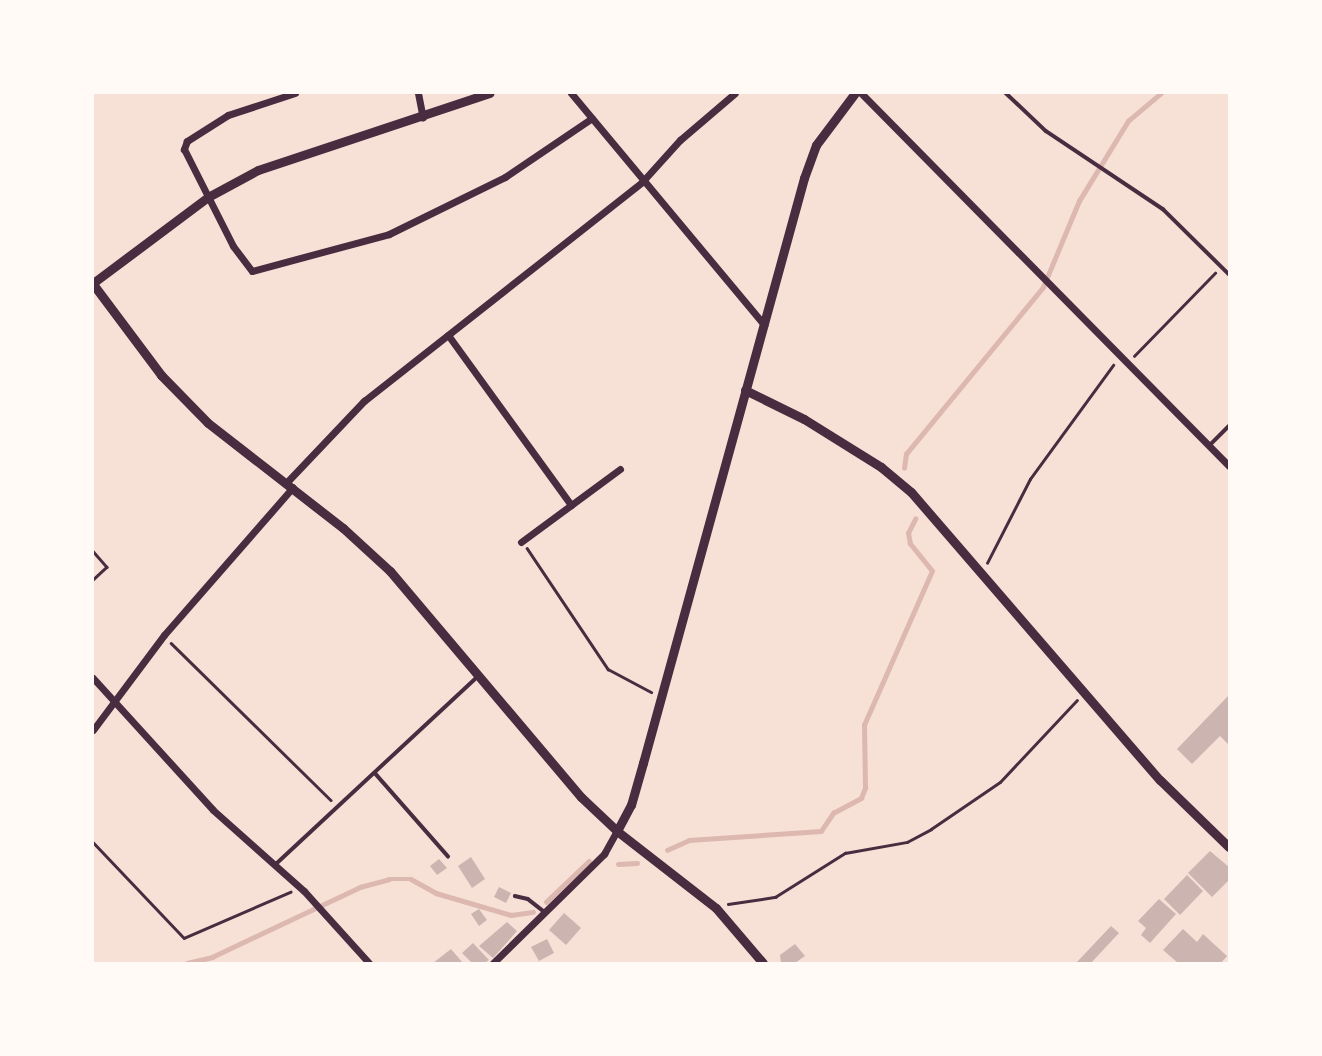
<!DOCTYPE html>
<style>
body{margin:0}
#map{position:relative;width:1322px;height:1056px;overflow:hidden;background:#f7e1d7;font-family:Georgia,serif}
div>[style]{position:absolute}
.stream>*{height:4.5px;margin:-2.25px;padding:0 2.25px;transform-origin:2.25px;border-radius:2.25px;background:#dcb8b0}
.building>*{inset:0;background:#ccb4b1}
.path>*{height:2.5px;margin:-1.25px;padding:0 1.25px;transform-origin:1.25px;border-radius:1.25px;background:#4a2c40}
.service>*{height:3.5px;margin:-1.75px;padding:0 1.75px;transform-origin:1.75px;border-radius:1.75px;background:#4a2c40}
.minor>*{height:7px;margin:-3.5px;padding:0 3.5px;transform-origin:3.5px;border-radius:3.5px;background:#4a2c40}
.tertiary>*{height:9px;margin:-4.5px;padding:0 4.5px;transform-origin:4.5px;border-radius:4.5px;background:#4a2c40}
span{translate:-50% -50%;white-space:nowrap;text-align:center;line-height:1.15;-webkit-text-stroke:5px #fffaf5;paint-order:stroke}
.frame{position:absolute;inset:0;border:94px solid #fffaf5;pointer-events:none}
</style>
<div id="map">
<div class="stream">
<i style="left:904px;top:468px;width:14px;rotate:-82deg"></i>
<i style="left:906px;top:454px;width:216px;rotate:-50.6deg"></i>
<i style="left:1043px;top:287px;width:93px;rotate:-67.3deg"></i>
<i style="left:1079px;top:201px;width:94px;rotate:-58.5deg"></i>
<i style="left:1128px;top:121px;width:43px;rotate:-40.3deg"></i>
<i style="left:667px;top:850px;width:24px;rotate:-24deg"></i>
<i style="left:689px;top:840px;width:132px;rotate:-3.9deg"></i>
<i style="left:821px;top:831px;width:22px;rotate:-56deg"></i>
<i style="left:833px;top:813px;width:32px;rotate:-28deg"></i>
<i style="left:861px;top:798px;width:11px;rotate:-68deg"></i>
<i style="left:865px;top:788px;width:63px;rotate:-90.9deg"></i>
<i style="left:864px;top:725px;width:168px;rotate:-66.2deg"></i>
<i style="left:932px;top:571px;width:35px;rotate:-129deg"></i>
<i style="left:910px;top:544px;width:11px;rotate:-100deg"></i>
<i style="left:908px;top:533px;width:16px;rotate:-63deg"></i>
<i style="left:618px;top:864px;width:19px;rotate:-3deg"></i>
<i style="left:546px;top:902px;width:59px;rotate:-43.6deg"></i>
<i style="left:187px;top:963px;width:26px;rotate:-13deg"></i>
<i style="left:212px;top:957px;width:164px;rotate:-25.3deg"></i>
<i style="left:360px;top:887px;width:30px;rotate:-15deg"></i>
<i style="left:389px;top:879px;width:22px"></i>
<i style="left:411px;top:879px;width:29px;rotate:29deg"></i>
<i style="left:436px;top:893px;width:78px;rotate:16.3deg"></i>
<i style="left:511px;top:915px;width:22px;rotate:-8deg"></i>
</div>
<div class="building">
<i style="clip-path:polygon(1229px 695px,1229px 745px,1220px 736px,1192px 764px,1177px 749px)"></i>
<i style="clip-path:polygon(1210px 851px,1229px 867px,1229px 880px,1212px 897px,1188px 873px)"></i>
<i style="clip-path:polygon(471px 857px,485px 879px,472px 888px,458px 866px)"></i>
<i style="clip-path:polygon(439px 859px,447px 868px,437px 875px,430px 866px)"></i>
<i style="clip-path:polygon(1187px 875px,1203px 891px,1180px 915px,1164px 899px)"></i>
<i style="clip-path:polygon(499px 887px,511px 893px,506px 903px,494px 897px)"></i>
<i style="clip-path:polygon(1159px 899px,1176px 914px,1150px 943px,1141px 935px,1146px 928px,1138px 921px)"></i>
<i style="clip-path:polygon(479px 909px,487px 920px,479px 926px,471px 914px)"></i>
<i style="clip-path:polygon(564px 913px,581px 928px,566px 945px,549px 930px)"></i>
<i style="clip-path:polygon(507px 922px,517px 931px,493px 958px,479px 946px)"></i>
<i style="clip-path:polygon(1111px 926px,1119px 933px,1091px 963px,1076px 963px)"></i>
<i style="clip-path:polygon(1183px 929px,1197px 942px,1203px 934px,1227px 956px,1221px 963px,1178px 963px,1163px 950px)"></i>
<i style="clip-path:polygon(547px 939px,554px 953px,539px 961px,531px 947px)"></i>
<i style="clip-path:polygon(473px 943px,489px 960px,485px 963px,472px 963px,462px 953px)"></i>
<i style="clip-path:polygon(795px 944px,805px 956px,795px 963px,781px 963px,780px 955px)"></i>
<i style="clip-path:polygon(451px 949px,463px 963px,433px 963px)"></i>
</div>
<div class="path">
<i style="left:1134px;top:356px;width:116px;rotate:-45.7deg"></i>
<i style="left:527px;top:548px;width:146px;rotate:56.2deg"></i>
<i style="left:608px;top:669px;width:49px;rotate:28.1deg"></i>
<i style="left:93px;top:551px;width:21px;rotate:49deg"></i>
<i style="left:107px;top:567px;width:19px;rotate:137deg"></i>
<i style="left:987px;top:563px;width:94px;rotate:-62.9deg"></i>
<i style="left:1030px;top:479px;width:141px;rotate:-53.9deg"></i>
<i style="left:171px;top:643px;width:224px;rotate:44.5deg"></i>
<i style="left:93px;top:842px;width:132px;rotate:46.5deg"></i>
<i style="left:184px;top:938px;width:116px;rotate:-23.5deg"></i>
<i style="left:728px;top:904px;width:48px;rotate:-8.5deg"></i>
<i style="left:775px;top:897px;width:83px;rotate:-32.2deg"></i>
<i style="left:845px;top:853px;width:63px;rotate:-10.1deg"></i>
<i style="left:907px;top:842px;width:27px;rotate:-28deg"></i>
<i style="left:931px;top:829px;width:83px;rotate:-34.3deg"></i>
<i style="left:1000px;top:782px;width:112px;rotate:-46.8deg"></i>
</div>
<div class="service">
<i style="left:1006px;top:93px;width:55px;rotate:43.5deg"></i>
<i style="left:1046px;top:131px;width:141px;rotate:33.7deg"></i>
<i style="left:1163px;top:209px;width:93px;rotate:44.6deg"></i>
<i style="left:1209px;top:446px;width:28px;rotate:-45deg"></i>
<i style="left:375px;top:773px;width:111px;rotate:48.7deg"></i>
<i style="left:276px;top:864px;width:276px;rotate:-42.9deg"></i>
<i style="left:515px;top:896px;width:13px;rotate:13deg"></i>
<i style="left:528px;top:899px;width:23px;rotate:38deg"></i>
</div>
<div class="minor">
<i style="left:295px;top:93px;width:71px;rotate:161.8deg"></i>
<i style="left:228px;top:115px;width:49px;rotate:147.6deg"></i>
<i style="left:187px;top:141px;width:9px;rotate:111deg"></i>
<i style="left:184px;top:149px;width:109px;rotate:63.2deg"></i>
<i style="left:233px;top:246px;width:31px;rotate:53deg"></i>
<i style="left:252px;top:271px;width:142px;rotate:-15.1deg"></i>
<i style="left:389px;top:234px;width:129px;rotate:-26.2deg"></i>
<i style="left:505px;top:177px;width:105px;rotate:-34.1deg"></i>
<i style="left:418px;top:93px;width:25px;rotate:79deg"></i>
<i style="left:571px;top:93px;width:302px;rotate:50.2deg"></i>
<i style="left:861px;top:93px;width:524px;rotate:45.39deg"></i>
<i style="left:448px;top:335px;width:210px;rotate:54.1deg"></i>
<i style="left:287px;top:482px;width:112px;rotate:-46.5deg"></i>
<i style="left:364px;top:401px;width:354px;rotate:-38.2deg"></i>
<i style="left:642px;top:182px;width:57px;rotate:-47.9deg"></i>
<i style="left:680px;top:140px;width:72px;rotate:-40.5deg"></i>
<i style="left:521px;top:542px;width:123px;rotate:-36.4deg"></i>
<i style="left:93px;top:678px;width:178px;rotate:47.7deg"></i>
<i style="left:213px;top:810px;width:122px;rotate:41.7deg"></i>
<i style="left:304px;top:891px;width:97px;rotate:47.9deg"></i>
<i style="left:93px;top:730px;width:119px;rotate:-53.2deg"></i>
<i style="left:164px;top:635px;width:196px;rotate:-48.9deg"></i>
<i style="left:493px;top:963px;width:156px;rotate:-44.5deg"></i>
<i style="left:604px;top:854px;width:26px;rotate:-61deg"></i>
</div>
<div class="tertiary">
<i style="left:93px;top:283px;width:144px;rotate:-36.8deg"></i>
<i style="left:208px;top:197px;width:57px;rotate:-28.4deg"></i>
<i style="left:258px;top:170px;width:244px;rotate:-18.4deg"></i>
<i style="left:93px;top:284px;width:114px;rotate:53.2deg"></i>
<i style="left:161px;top:375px;width:67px;rotate:45.6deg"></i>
<i style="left:208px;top:423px;width:171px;rotate:37.9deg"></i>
<i style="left:343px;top:528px;width:64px;rotate:42.5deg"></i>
<i style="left:390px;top:571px;width:296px;rotate:49.8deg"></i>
<i style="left:581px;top:797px;width:50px;rotate:43.4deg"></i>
<i style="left:617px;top:831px;width:125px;rotate:37.9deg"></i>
<i style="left:716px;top:908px;width:72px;rotate:49.5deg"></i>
<i style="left:745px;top:390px;width:66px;rotate:26.2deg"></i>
<i style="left:804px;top:419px;width:91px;rotate:31.9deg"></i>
<i style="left:881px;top:467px;width:39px;rotate:40deg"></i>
<i style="left:911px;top:492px;width:381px;rotate:49.2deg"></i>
<i style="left:1160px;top:780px;width:96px;rotate:44.2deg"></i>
<i style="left:617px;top:831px;width:30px;rotate:-62deg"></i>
<i style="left:631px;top:805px;width:44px;rotate:-74.1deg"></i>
<i style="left:643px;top:763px;width:607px;rotate:-74.61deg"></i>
<i style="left:804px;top:178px;width:35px;rotate:-70deg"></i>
<i style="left:816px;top:145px;width:65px;rotate:-53.1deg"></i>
</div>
<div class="frame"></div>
</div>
